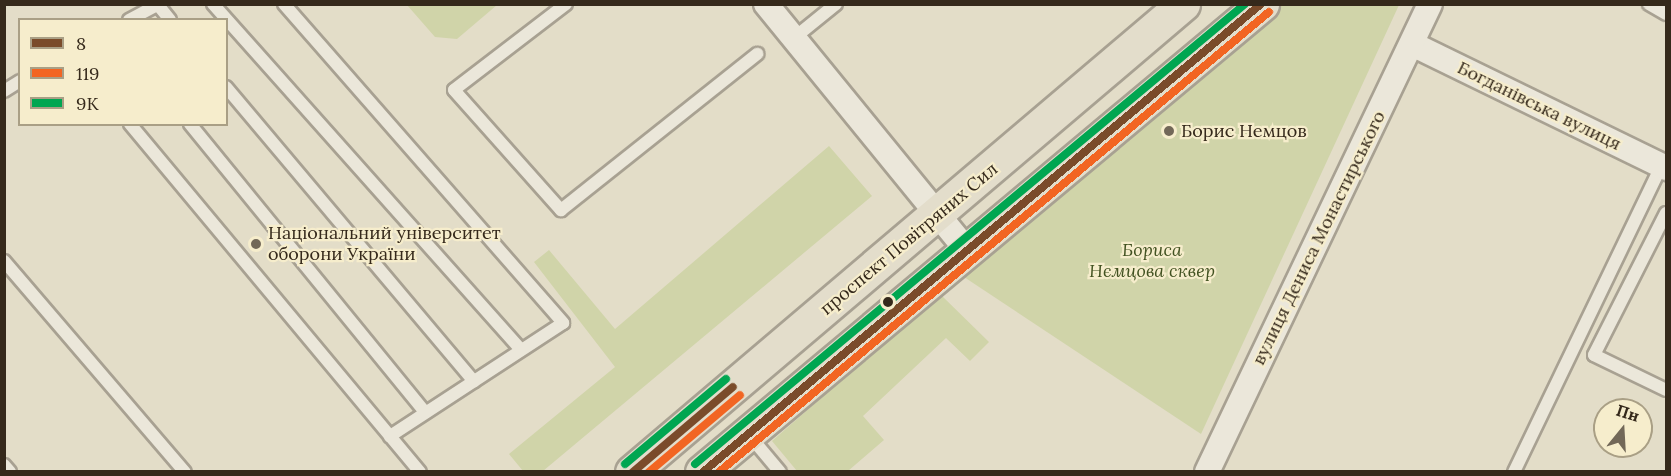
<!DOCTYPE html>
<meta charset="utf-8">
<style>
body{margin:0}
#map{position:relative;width:1671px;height:476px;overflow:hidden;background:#e3ddc8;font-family:Lora,serif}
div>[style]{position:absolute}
.green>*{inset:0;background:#d0d4a9}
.roads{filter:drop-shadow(2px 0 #a8a192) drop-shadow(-2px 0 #a8a192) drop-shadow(0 2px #a8a192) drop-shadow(0 -2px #a8a192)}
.service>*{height:12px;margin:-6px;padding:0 6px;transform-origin:6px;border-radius:6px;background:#ebe7da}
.minor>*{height:24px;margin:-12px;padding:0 12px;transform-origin:12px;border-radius:12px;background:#ebe7da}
.primary>*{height:33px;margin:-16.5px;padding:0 16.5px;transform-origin:16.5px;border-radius:16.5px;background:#e3ddcb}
.bus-1>*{height:8px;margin:-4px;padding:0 4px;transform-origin:4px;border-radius:4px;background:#7a4b2a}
.bus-2>*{height:8px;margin:-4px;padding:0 4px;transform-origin:4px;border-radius:4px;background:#f26522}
.bus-3>*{height:8px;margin:-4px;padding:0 4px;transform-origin:4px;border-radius:4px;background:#00a651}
.dots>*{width:16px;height:16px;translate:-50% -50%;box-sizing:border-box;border:3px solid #f6edcc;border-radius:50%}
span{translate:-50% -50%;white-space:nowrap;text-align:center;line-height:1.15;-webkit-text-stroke:4.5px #f6edcc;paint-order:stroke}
.street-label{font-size:18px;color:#35291b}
.poi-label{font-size:18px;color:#35291b}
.left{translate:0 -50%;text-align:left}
.park-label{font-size:18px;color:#425221;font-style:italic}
.frame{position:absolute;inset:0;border:6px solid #35291b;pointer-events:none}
.legend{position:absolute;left:18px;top:18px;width:210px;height:108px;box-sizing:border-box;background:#f6edcc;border:2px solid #a99f85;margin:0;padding:8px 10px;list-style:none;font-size:18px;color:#35291b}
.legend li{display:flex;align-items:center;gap:12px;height:30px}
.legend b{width:30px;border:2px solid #a99f85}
.north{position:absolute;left:1593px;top:398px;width:60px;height:60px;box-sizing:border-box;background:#f6edcc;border:2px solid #a99f85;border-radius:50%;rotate:18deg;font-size:16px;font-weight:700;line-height:24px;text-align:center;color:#35291b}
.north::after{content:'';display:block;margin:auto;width:21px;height:27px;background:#726858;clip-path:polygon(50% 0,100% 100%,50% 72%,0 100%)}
</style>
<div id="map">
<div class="green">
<i style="clip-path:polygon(407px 5px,497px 5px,457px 39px,435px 37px)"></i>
<i style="clip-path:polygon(1276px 5px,1399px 5px,1201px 434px,961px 275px)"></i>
<i style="clip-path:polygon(829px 146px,872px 196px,543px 471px,523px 471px,509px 454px,615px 367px,534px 262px,549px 250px,615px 329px)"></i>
<i style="clip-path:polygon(940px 294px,989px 342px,970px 361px,946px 338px,863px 416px,884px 440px,848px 471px,797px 471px,772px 441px)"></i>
</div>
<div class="roads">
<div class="service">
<i style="left:213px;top:4px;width:463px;rotate:48.3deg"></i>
<i style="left:284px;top:4px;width:424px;rotate:48.8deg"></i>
<i style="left:563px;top:323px;width:207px;rotate:146.8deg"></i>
<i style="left:566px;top:4px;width:141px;rotate:142.5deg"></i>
<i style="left:454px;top:90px;width:161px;rotate:48.3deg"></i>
<i style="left:561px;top:210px;width:251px;rotate:-38.5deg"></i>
<i style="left:1649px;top:4px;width:20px;rotate:30deg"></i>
<i style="left:158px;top:5px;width:19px;rotate:51deg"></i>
<i style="left:129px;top:20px;width:34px;rotate:-28deg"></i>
<i style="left:794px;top:38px;width:54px;rotate:-39deg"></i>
<i style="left:226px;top:87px;width:385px;rotate:49.9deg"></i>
<i style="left:4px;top:91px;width:19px;rotate:-32deg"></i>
<i style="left:130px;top:124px;width:453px;rotate:50.2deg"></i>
<i style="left:190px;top:124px;width:372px;rotate:50.8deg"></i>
<i style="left:1666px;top:213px;width:159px;rotate:116.9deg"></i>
<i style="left:1594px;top:355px;width:80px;rotate:25.9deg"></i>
<i style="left:4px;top:261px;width:278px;rotate:49.4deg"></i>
<i style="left:749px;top:435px;width:48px;rotate:50deg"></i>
<i style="left:4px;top:465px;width:9px;rotate:49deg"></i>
<i style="left:1514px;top:472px;width:343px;rotate:-64.3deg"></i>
</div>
<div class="minor">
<i style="left:766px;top:4px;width:316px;rotate:50.8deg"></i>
<i style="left:1412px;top:44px;width:283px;rotate:26deg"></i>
<i style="left:1207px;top:472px;width:518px;rotate:-64.52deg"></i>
</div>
<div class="primary">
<i style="left:632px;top:472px;width:723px;rotate:-40.34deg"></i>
<i style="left:702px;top:472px;width:730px;rotate:-39.89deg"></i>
</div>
</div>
<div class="bus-1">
<i style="left:633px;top:472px;width:131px;rotate:-40.4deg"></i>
<i style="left:703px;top:472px;width:728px;rotate:-39.99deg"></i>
</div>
<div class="bus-2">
<i style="left:649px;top:472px;width:119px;rotate:-40.2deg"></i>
<i style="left:719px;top:472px;width:717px;rotate:-39.91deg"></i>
</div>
<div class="bus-3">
<i style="left:625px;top:464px;width:132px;rotate:-40.1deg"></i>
<i style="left:695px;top:464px;width:717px;rotate:-39.91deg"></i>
</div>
<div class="dots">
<i style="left:1169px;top:131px;background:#726858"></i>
<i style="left:256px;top:244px;background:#726858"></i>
<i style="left:888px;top:302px;background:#35291b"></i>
</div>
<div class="street-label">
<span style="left:1539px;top:106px;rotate:26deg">Богданівська вулиця</span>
<span style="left:1319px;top:238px;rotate:-64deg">вулиця Дениса Монастирського</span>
<span style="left:909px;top:239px;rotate:-40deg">проспект Повітряних Сил</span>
</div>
<div class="poi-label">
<span class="left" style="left:1181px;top:131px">Борис Немцов</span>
<span class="left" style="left:268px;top:244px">Національний університет<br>оборони України</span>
</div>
<div class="park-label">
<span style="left:1152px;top:261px">Бориса<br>Нємцова сквер</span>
</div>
<div class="frame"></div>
<ul class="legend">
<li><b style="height:8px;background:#7a4b2a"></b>8</li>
<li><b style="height:8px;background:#f26522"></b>119</li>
<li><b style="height:8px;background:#00a651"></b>9К</li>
</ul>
<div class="north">Пн</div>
</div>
